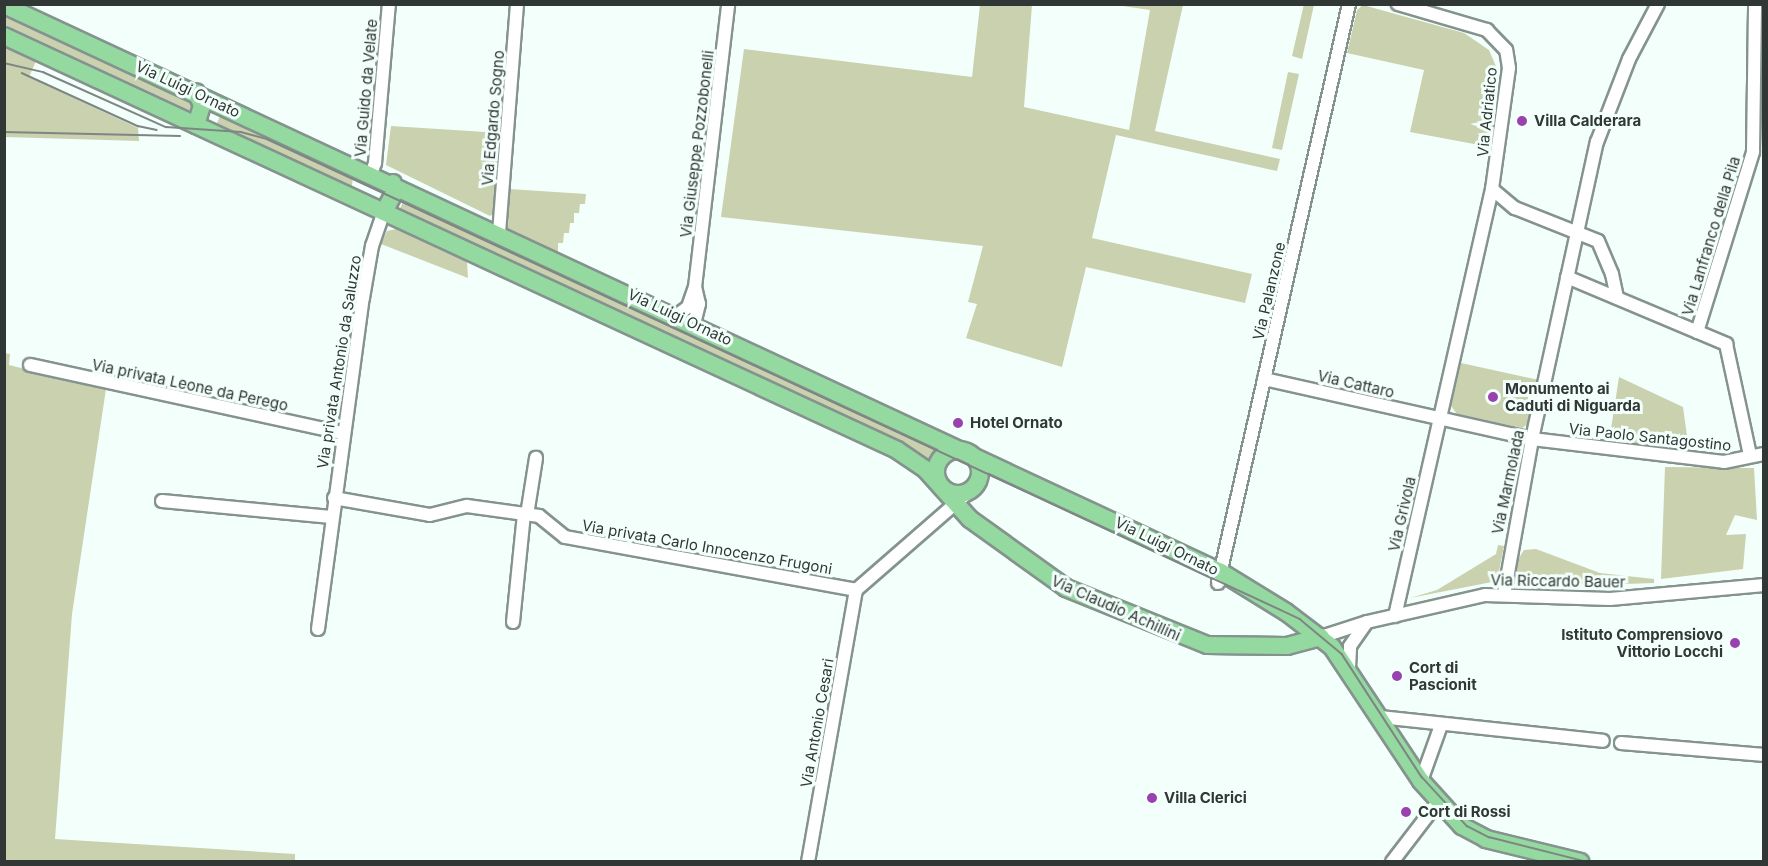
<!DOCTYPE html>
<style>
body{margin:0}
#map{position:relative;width:1768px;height:866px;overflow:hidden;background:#f3fffb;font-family:Inter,sans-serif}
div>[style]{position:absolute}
.green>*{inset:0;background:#c9d1af}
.roads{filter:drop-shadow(2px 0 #85938f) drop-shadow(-2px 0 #85938f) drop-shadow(0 2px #85938f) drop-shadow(0 -2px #85938f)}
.minor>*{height:12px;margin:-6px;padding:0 6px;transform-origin:6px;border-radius:6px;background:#fff}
.major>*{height:16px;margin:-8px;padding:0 8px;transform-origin:8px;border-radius:8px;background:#94d9a0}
.major>.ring{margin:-8px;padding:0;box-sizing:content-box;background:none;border:16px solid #94d9a0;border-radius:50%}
.tram>*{height:1.5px;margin:-0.75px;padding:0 0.75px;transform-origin:0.75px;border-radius:0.75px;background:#7e8683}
.dots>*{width:16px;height:16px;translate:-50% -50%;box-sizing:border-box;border:3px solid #f3fffb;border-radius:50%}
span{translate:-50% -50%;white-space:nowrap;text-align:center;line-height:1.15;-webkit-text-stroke:6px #f3fffb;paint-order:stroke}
.street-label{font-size:15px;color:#313735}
.poi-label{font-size:15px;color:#313735;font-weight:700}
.left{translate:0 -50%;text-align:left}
.right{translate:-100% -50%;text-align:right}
.frame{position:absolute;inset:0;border:6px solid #313735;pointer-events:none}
</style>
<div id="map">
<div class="green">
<i style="clip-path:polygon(1304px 4px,1314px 5px,1302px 59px,1292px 56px)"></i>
<i style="clip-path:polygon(980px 5px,1032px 5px,1024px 107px,1129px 130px,1150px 10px,1116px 5px,1183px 5px,1155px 131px,1280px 159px,1277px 171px,1116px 135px,1092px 238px,1252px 274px,1245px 303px,1086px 267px,1062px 367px,966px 338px,977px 304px,968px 302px,983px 246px,721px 217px,744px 49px,972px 77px)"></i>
<i style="clip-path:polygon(1363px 5px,1464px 33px,1489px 50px,1498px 71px,1490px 147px,1410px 132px,1424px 70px,1347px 53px,1357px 10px)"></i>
<i style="clip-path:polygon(5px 10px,194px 102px,191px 111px,5px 25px)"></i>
<i style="clip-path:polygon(5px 46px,36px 61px,29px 77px,138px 128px,139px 141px,5px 137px)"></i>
<i style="clip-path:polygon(1288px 72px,1299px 74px,1282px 150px,1272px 148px)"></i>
<i style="clip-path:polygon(222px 111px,354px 172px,351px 191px,215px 128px)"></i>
<i style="clip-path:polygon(391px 126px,501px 133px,496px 212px,490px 216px,386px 165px)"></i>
<i style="clip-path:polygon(509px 189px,586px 194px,585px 204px,580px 204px,579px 213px,574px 213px,574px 223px,570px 223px,569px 233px,564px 233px,563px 243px,558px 243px,558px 253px,508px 229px)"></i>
<i style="clip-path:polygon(406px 195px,944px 449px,930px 468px,676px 342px,676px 337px,593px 298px,590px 303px,398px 213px)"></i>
<i style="clip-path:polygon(396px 229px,467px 262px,468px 278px,381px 244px,387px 231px)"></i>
<i style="clip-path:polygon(5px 353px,10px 354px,9px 365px,106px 389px,72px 614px,55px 839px,295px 854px,295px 862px,5px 862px)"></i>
<i style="clip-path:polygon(1461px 363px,1539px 380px,1529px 423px,1522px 428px,1457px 414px,1451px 406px)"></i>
<i style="clip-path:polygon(1619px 377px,1683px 407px,1689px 450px,1609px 442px)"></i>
<i style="clip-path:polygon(1665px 467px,1754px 468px,1757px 520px,1735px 515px,1726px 535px,1746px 534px,1743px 569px,1661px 579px)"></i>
<i style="clip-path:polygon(1498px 545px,1504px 546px,1497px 581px,1410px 598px,1437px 590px,1496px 554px)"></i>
<i style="clip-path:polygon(1536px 549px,1600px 573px,1654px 579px,1654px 583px,1595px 585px,1516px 581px,1517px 561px,1524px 550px)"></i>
</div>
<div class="roads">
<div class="minor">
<i style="left:371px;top:174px;width:12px;rotate:-70deg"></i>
<i style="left:375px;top:163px;width:160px;rotate:-85deg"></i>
<i style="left:1492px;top:189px;width:30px;rotate:40deg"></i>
<i style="left:1515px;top:208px;width:89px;rotate:21.7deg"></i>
<i style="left:1598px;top:241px;width:36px;rotate:67deg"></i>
<i style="left:1612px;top:274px;width:24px;rotate:78deg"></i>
<i style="left:499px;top:233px;width:230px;rotate:-85.5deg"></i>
<i style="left:1567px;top:277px;width:173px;rotate:22.8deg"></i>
<i style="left:1726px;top:344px;width:114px;rotate:77.8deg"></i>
<i style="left:676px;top:316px;width:15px;rotate:-37deg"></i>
<i style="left:688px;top:307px;width:21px;rotate:-71deg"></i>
<i style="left:695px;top:287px;width:285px;rotate:-83.3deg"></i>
<i style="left:694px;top:324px;width:21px;rotate:-76deg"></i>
<i style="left:699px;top:304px;width:17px;rotate:-103deg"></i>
<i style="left:1697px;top:332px;width:189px;rotate:-72.7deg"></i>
<i style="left:1753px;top:152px;width:148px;rotate:-89.2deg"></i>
<i style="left:30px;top:365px;width:320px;rotate:12.3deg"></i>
<i style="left:1264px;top:379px;width:275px;rotate:12.6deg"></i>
<i style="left:1532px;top:439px;width:193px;rotate:6.8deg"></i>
<i style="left:1724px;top:462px;width:41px;rotate:-11.3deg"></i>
<i style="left:334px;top:498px;width:97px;rotate:10deg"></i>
<i style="left:430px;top:515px;width:38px;rotate:-14deg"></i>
<i style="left:467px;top:506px;width:73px;rotate:7.9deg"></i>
<i style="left:539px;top:516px;width:33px;rotate:39deg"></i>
<i style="left:565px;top:537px;width:296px;rotate:10.3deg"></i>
<i style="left:162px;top:501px;width:170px;rotate:5.4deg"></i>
<i style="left:527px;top:515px;width:58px;rotate:-81deg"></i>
<i style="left:1218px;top:583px;width:594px;rotate:-77.25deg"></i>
<i style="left:856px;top:590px;width:152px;rotate:-41deg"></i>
<i style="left:1504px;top:595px;width:158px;rotate:-79.8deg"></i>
<i style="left:1532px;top:439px;width:304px;rotate:-77.7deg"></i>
<i style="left:1597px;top:142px;width:89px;rotate:-68.9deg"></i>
<i style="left:1629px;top:59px;width:62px;rotate:-62.2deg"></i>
<i style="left:1395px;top:616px;width:438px;rotate:-77.2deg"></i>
<i style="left:1492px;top:189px;width:122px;rotate:-82deg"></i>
<i style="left:1509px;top:68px;width:18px;rotate:-99deg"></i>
<i style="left:1506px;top:50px;width:28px;rotate:-134deg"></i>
<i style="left:1487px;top:30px;width:93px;rotate:-163.7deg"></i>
<i style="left:513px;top:622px;width:109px;rotate:-84.2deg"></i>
<i style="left:318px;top:629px;width:334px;rotate:-82.3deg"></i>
<i style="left:363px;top:298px;width:53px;rotate:-80.2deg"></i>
<i style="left:372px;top:246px;width:36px;rotate:-71deg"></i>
<i style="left:1321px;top:637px;width:48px;rotate:-18.1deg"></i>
<i style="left:1367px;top:622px;width:121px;rotate:-12.9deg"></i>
<i style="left:1485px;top:595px;width:125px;rotate:1.8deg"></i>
<i style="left:1610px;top:599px;width:155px;rotate:-5.2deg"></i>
<i style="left:1349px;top:668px;width:22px;rotate:-87deg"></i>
<i style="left:1350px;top:646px;width:29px;rotate:-55deg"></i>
<i style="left:1380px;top:717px;width:224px;rotate:6.1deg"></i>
<i style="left:1621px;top:743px;width:144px;rotate:4.8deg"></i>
<i style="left:1421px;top:781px;width:59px;rotate:-70.3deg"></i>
<i style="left:808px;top:862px;width:276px;rotate:-80deg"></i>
<i style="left:1392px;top:862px;width:76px;rotate:-52.5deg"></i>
</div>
<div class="major">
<i style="left:4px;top:5px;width:1343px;rotate:24.98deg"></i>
<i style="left:1221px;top:572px;width:76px;rotate:31.6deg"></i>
<i style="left:1286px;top:612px;width:58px;rotate:37.3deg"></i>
<i style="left:1332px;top:647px;width:161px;rotate:56.4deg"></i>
<i style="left:1421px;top:781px;width:61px;rotate:47.7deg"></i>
<i style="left:1462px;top:826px;width:27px;rotate:28deg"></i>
<i style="left:1486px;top:839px;width:97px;rotate:13.7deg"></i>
<i style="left:4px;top:36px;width:984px;rotate:24.87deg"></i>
<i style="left:897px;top:450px;width:34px;rotate:34deg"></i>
<i style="left:925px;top:469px;width:67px;rotate:48deg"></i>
<i style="left:970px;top:519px;width:118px;rotate:35.7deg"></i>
<i style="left:1066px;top:588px;width:152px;rotate:22deg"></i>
<i style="left:1207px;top:645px;width:80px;rotate:0.7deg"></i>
<i style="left:1287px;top:646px;width:35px;rotate:-15deg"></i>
<i style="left:196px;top:125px;width:21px;rotate:-73deg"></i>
<i style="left:202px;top:105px;width:14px;rotate:-115deg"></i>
<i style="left:384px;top:212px;width:21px;rotate:-62deg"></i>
<i style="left:394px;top:193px;width:10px;rotate:-96deg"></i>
<i class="ring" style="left:936px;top:450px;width:28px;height:28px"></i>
</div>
</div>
<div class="tram">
<i style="left:4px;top:63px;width:40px;rotate:13deg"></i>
<i style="left:43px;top:72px;width:135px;rotate:24.1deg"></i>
<i style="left:166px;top:127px;width:75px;rotate:3.8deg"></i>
<i style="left:241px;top:132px;width:27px;rotate:15deg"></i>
<i style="left:267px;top:139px;width:1139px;rotate:24.92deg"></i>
<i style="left:1300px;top:619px;width:55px;rotate:39.8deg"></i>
<i style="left:1342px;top:654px;width:147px;rotate:57deg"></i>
<i style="left:1422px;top:777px;width:67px;rotate:47.4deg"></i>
<i style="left:1467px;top:826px;width:25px;rotate:27deg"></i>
<i style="left:1489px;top:837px;width:102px;rotate:14.2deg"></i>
<i style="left:22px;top:73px;width:128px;rotate:24.6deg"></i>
<i style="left:138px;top:126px;width:19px;rotate:12deg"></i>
<i style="left:4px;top:132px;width:176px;rotate:1.3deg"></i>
</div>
<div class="dots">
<i style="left:1522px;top:121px;background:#9942af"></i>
<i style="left:1493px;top:397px;background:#9942af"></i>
<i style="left:958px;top:423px;background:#9942af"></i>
<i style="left:1735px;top:643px;background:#9942af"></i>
<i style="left:1397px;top:676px;background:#9942af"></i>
<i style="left:1152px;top:798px;background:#9942af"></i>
<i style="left:1406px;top:812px;background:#9942af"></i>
</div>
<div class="street-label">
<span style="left:366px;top:88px;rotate:-85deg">Via Guido da Velate</span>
<span style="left:188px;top:89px;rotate:25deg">Via Luigi Ornato</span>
<span style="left:1487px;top:112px;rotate:-84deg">Via Adriatico</span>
<span style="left:493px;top:118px;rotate:-85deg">Via Edgardo Sogno</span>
<span style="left:697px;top:144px;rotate:-83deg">Via Giuseppe Pozzobonelli</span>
<span style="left:1711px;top:236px;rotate:-73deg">Via Lanfranco della Pila</span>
<span style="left:1269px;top:291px;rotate:-77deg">Via Palanzone</span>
<span style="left:680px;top:317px;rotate:25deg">Via Luigi Ornato</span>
<span style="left:339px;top:362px;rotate:-81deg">Via privata Antonio da Saluzzo</span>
<span style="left:1356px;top:384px;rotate:13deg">Via Cattaro</span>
<span style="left:190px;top:385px;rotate:12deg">Via privata Leone da Perego</span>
<span style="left:1650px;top:437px;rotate:6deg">Via Paolo Santagostino</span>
<span style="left:1508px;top:482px;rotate:-78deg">Via Marmolada</span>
<span style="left:1402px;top:514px;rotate:-77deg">Via Grivola</span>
<span style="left:1167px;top:546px;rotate:26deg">Via Luigi Ornato</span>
<span style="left:707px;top:547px;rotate:10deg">Via privata Carlo Innocenzo Frugoni</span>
<span style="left:1558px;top:581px;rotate:1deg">Via Riccardo Bauer</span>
<span style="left:1116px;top:608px;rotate:24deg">Via Claudio Achillini</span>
<span style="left:817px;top:723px;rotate:-80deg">Via Antonio Cesari</span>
</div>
<div class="poi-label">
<span class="left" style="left:1534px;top:121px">Villa Calderara</span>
<span class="left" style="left:1505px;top:397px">Monumento ai<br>Caduti di Niguarda</span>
<span class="left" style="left:970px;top:423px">Hotel Ornato</span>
<span class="right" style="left:1723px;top:643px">Istituto Comprensiovo<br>Vittorio Locchi</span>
<span class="left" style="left:1409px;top:676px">Cort di<br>Pascionit</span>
<span class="left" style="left:1164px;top:798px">Villa Clerici</span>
<span class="left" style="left:1418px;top:812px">Cort di Rossi</span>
</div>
<div class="frame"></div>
</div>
